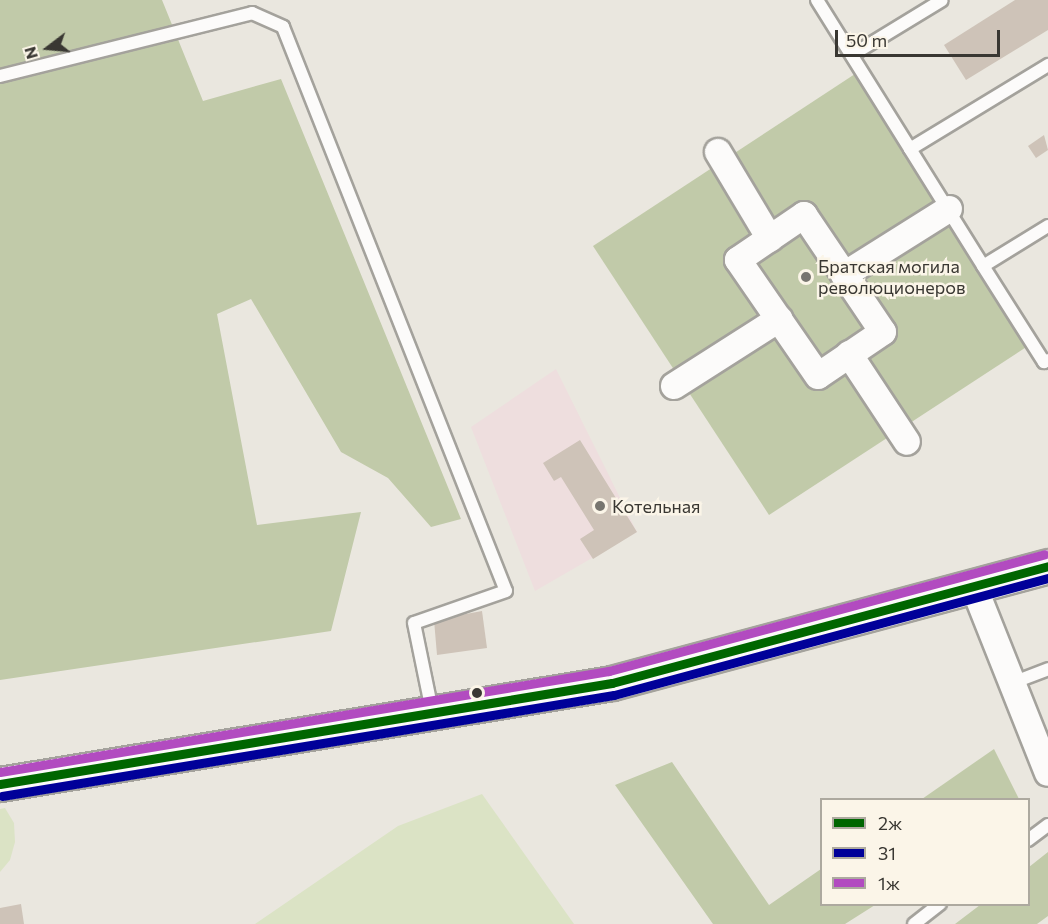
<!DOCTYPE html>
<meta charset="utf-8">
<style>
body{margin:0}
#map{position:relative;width:1048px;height:924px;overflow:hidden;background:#eae7df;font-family:Commissioner,sans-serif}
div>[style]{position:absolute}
.industrial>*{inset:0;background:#eedede}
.green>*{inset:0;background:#dbe3c5}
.forest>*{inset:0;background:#c1caa9}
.building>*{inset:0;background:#cec3b8}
.roads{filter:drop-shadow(2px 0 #a4a29c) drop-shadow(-2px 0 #a4a29c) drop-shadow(0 2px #a4a29c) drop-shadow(0 -2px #a4a29c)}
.lane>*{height:12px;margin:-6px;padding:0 6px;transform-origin:6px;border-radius:6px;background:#fcfbfa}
.street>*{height:26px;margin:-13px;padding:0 13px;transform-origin:13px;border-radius:13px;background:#fcfbfa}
.primary>*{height:33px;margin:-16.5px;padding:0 16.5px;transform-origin:16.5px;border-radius:16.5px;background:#fcfbfa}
.bus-1>*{height:9px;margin:-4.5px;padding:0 4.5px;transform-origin:4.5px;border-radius:4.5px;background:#060}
.bus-2>*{height:9px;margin:-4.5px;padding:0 4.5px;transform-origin:4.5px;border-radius:4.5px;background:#009}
.bus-3>*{height:9px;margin:-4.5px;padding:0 4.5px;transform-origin:4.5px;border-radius:4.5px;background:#b24bc0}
.dots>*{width:16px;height:16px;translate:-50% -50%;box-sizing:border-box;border:3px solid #fbf5e8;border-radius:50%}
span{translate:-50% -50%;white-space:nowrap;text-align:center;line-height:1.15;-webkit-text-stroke:5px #fbf5e8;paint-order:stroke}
.poi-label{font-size:18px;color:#393732}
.left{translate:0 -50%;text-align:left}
.legend{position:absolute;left:820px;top:798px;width:210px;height:108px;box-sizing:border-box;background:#fbf5e8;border:2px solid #ada99f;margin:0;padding:8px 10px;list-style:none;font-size:18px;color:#393732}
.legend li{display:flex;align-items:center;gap:12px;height:30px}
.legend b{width:30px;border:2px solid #ada99f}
.north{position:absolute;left:18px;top:18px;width:60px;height:60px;-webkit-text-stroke:4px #fbf5e8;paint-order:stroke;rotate:254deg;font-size:16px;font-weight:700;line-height:24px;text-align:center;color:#393732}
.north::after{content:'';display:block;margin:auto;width:21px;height:27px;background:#393732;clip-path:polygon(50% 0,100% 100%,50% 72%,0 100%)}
.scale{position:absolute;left:835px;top:30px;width:165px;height:27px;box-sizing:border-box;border:3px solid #393732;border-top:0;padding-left:8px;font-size:18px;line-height:21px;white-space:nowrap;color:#393732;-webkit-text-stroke:4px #fbf5e8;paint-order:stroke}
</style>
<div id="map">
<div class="industrial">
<i style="clip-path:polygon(556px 369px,637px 532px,535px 591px,471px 427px)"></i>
</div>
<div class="green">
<i style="clip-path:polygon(482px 794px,574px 924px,255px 924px,398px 826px)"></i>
<i style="clip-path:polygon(5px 808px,14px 823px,15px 842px,10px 860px,0 872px,0 809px)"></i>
</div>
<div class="forest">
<i style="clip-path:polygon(0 0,162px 0,203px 101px,281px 79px,461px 519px,431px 527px,388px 478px,341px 452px,251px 299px,217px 314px,257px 525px,361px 512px,331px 631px,0 680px)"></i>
<i style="clip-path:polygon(858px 72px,1034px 342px,769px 515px,593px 246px)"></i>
<i style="clip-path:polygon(994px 749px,1019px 799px,922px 799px)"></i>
<i style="clip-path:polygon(672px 762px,769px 905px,821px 869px,822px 904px,875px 905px,845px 924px,713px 924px,615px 785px)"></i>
<i style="clip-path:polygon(1048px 852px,1048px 916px,1037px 924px,955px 924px,980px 905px,1028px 904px,1029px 867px)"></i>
</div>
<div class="building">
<i style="clip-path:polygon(1015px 0,1048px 0,1048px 30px,966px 80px,944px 45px)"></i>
<i style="clip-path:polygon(1044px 135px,1048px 150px,1036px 158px,1028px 146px)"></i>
<i style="clip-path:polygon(580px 440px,637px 532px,593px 559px,580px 539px,594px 530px,561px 477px,554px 481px,543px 463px)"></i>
<i style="clip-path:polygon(482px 611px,487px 648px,437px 655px,434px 620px)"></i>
<i style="clip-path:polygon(21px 904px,24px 924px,0 924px,0 908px)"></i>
</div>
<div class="roads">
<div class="lane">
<i style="left:817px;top:0;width:176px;rotate:58deg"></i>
<i style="left:910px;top:149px;width:162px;rotate:-31.3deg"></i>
<i style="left:852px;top:55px;width:105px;rotate:-31.4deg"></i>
<i style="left:0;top:76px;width:260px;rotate:-14deg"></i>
<i style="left:252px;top:13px;width:34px;rotate:24deg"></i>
<i style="left:283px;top:27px;width:606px;rotate:68.43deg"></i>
<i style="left:506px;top:591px;width:97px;rotate:160.8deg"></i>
<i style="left:414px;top:623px;width:90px;rotate:78.4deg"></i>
<i style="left:910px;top:149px;width:138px;rotate:58deg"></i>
<i style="left:1048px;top:226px;width:76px;rotate:148.4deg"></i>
<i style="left:983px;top:266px;width:114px;rotate:57.6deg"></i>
<i style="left:1044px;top:362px;width:4px;rotate:-27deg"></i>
<i style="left:1012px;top:683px;width:39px;rotate:-21deg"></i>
<i style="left:1028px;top:840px;width:25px;rotate:-37deg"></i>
<i style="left:914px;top:924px;width:33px;rotate:-38deg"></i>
</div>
<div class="street">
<i style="left:718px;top:152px;width:101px;rotate:59.1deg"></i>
<i style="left:804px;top:215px;width:141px;rotate:56deg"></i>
<i style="left:883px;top:332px;width:78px;rotate:145.9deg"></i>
<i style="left:818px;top:376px;width:141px;rotate:-124.6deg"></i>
<i style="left:738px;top:260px;width:80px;rotate:-34.3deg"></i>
<i style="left:844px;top:275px;width:124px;rotate:-32.2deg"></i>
<i style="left:849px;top:354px;width:105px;rotate:56.6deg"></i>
<i style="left:674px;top:386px;width:125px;rotate:-32.5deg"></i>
<i style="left:974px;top:587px;width:200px;rotate:68.3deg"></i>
</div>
<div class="primary">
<i style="left:0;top:784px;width:620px;rotate:-9.37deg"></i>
<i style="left:612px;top:683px;width:451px;rotate:-15deg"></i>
</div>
</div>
<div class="bus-1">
<i style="left:0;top:784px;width:620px;rotate:-9.37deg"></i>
<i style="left:612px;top:683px;width:451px;rotate:-15deg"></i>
</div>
<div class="bus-2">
<i style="left:2px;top:796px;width:620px;rotate:-9.37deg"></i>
<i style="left:614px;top:695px;width:449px;rotate:-15.1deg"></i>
</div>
<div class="bus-3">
<i style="left:0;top:772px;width:617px;rotate:-9.42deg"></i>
<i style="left:609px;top:671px;width:451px;rotate:-15deg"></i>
</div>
<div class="dots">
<i style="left:806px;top:277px;background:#77756f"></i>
<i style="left:600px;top:506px;background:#77756f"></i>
<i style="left:477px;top:693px;background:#393732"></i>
</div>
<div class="poi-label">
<span class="left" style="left:818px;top:277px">Братская могила<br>революционеров</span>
<span class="left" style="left:612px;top:506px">Котельная</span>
</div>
<ul class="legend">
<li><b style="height:8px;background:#060"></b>2ж</li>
<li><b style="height:8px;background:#009"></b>31</li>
<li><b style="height:8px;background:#b24bc0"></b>1ж</li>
</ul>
<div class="north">N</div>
<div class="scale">50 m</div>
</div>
